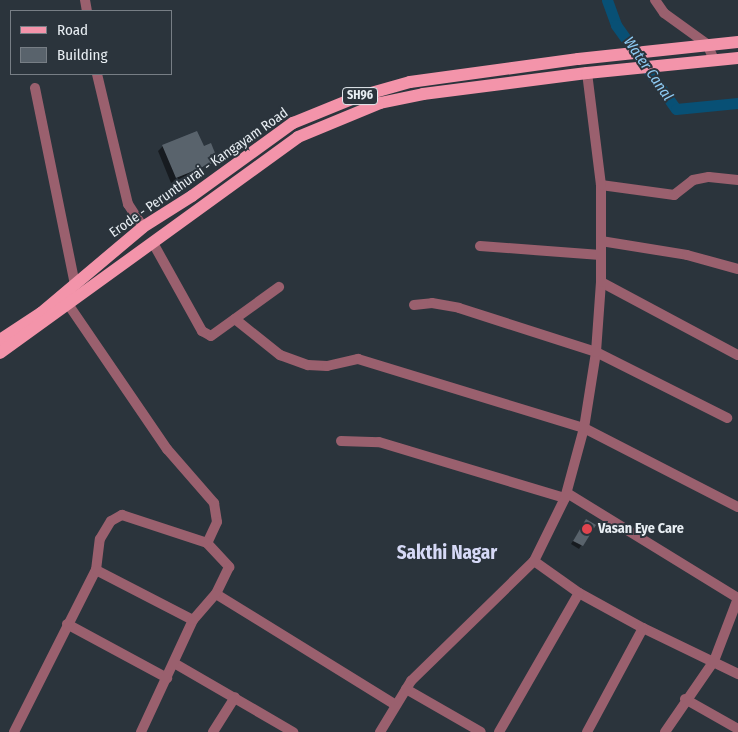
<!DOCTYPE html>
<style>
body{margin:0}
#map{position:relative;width:738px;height:732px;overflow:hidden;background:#2b343c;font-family:"Fira Sans Condensed",sans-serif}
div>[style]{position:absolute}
.shadow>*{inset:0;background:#0007}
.canal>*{height:11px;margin:-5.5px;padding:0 5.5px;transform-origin:5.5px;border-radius:5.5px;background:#085075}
.building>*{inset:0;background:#59636c}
.minor>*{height:10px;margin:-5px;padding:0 5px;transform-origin:5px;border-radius:5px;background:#9a606e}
.major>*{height:12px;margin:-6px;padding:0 6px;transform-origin:6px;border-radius:6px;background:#f394aa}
.dots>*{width:14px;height:14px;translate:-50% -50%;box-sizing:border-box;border:2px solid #2b343c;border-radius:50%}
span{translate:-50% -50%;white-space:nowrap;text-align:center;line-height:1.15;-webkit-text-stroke:4px #2b343c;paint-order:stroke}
.shield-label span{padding:1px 4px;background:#2b343c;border:1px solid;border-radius:4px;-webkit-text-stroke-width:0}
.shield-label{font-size:12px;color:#e8eef3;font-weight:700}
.street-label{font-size:14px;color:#e8eef3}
.poi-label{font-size:14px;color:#e8eef3;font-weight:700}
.left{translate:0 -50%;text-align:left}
.water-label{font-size:15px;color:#8dc9f2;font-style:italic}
.district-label{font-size:19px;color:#d6d9f6;font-weight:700}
.legend{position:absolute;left:10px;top:10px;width:162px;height:65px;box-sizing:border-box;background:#2b343c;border:1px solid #777e85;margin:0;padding:6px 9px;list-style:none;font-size:15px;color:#e8eef3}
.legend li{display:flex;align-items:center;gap:10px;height:25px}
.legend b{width:25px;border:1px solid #777e85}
</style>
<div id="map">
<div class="shadow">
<i style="clip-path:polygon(163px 146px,203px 148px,213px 153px,209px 157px,212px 163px,171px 183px,158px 151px)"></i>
<i style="clip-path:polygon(586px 521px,594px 525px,579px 549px,571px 544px)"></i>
</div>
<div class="canal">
<i style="left:607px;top:0;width:27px;rotate:70deg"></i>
<i style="left:616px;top:25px;width:103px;rotate:54.5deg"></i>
<i style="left:676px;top:109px;width:62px;rotate:-5.5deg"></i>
</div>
<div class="building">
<i style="clip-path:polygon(197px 131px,204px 146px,211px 143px,215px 153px,210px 155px,213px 163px,176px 178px,162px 145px)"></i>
<i style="clip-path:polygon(586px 519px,596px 525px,583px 546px,573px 541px)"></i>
</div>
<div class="minor">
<i style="left:85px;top:0;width:11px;rotate:80deg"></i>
<i style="left:655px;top:0;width:16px;rotate:55deg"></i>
<i style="left:664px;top:13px;width:53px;rotate:35.8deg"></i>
<i style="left:707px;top:44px;width:17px;rotate:66deg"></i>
<i style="left:97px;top:74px;width:134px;rotate:76.6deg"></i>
<i style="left:128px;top:204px;width:27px;rotate:57deg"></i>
<i style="left:35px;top:88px;width:200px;rotate:78.5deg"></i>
<i style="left:601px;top:185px;width:74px;rotate:7.8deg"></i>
<i style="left:674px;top:195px;width:24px;rotate:-38deg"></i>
<i style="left:693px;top:180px;width:16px;rotate:-11deg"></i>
<i style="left:709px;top:177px;width:29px;rotate:6deg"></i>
<i style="left:601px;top:241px;width:87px;rotate:9.2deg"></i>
<i style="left:687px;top:255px;width:53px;rotate:15.4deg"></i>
<i style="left:153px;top:243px;width:101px;rotate:60.9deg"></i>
<i style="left:202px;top:331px;width:10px;rotate:29deg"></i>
<i style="left:211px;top:336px;width:84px;rotate:-35.8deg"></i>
<i style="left:480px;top:246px;width:121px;rotate:4.3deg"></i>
<i style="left:601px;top:282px;width:155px;rotate:28.1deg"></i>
<i style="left:68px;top:304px;width:176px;rotate:55.7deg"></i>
<i style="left:167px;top:449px;width:72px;rotate:49deg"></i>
<i style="left:214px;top:503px;width:19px;rotate:81deg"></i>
<i style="left:217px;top:522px;width:23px;rotate:115deg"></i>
<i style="left:207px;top:543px;width:33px;rotate:47deg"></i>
<i style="left:229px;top:567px;width:30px;rotate:116deg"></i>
<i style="left:216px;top:594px;width:211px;rotate:31.7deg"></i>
<i style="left:414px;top:305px;width:18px;rotate:-6deg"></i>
<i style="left:432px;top:303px;width:27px;rotate:10deg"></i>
<i style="left:459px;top:308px;width:144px;rotate:17.8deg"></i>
<i style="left:596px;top:352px;width:147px;rotate:26.7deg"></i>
<i style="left:235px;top:319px;width:58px;rotate:38.7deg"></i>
<i style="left:280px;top:355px;width:30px;rotate:20deg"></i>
<i style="left:308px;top:365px;width:19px;rotate:3deg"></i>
<i style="left:327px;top:366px;width:32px;rotate:-13deg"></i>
<i style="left:358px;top:359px;width:236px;rotate:17deg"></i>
<i style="left:584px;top:428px;width:173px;rotate:27.2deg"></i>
<i style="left:341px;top:441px;width:38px;rotate:2deg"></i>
<i style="left:379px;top:442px;width:194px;rotate:16.8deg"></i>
<i style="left:567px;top:493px;width:201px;rotate:31.6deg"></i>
<i style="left:534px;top:561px;width:55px;rotate:35.4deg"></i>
<i style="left:579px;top:593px;width:73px;rotate:28.7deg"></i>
<i style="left:643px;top:628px;width:106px;rotate:25.8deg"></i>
<i style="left:96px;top:570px;width:109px;rotate:27.3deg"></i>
<i style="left:67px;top:624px;width:114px;rotate:28.4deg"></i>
<i style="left:174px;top:663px;width:138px;rotate:30.1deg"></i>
<i style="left:406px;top:689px;width:86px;rotate:29.8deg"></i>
<i style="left:685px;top:699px;width:61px;rotate:29.5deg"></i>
<i style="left:14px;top:732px;width:182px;rotate:-63.2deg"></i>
<i style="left:96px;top:570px;width:31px;rotate:-83deg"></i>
<i style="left:100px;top:539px;width:21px;rotate:-59deg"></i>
<i style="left:111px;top:521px;width:13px;rotate:-29deg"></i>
<i style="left:122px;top:515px;width:89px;rotate:18.2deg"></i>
<i style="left:141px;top:732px;width:123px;rotate:-65.1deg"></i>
<i style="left:193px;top:620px;width:35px;rotate:-49deg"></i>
<i style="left:213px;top:732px;width:41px;rotate:-57.8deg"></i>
<i style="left:380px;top:732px;width:60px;rotate:-58.7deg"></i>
<i style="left:411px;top:681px;width:172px;rotate:-44.3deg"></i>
<i style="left:534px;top:561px;width:70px;rotate:-63.8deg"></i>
<i style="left:565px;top:498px;width:73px;rotate:-74.8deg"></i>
<i style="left:584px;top:428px;width:77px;rotate:-81deg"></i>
<i style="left:596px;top:352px;width:70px;rotate:-85.9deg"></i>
<i style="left:601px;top:282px;width:97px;rotate:-90deg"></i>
<i style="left:601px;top:185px;width:113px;rotate:-97.1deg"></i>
<i style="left:499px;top:732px;width:160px;rotate:-60.1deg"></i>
<i style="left:587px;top:732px;width:118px;rotate:-61.7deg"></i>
<i style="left:665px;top:732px;width:86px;rotate:-55.4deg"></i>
<i style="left:714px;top:661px;width:67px;rotate:-69.1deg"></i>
</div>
<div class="major">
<i style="left:0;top:340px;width:49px;rotate:-33.4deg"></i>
<i style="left:41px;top:313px;width:133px;rotate:-40.1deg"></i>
<i style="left:143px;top:227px;width:58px;rotate:-32.3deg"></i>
<i style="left:192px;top:196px;width:125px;rotate:-35.9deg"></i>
<i style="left:293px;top:123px;width:69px;rotate:-22.1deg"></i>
<i style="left:357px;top:97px;width:55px;rotate:-15.8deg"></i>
<i style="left:410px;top:82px;width:170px;rotate:-7.8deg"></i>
<i style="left:578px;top:59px;width:161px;rotate:-6.1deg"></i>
<i style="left:0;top:353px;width:368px;rotate:-35.9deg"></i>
<i style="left:298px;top:137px;width:89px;rotate:-22.5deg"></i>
<i style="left:380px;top:103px;width:44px;rotate:-11.8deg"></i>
<i style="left:423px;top:94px;width:165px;rotate:-7.3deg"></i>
<i style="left:587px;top:73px;width:152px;rotate:-5.7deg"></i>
</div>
<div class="dots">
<i style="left:587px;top:529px;background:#e0444e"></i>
</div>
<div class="shield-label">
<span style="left:360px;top:96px">SH96</span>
</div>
<div class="street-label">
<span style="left:199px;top:173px;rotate:-35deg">Erode - Perunthurai - Kangayam Road</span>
</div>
<div class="poi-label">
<span class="left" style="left:598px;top:529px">Vasan Eye Care</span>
</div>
<div class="water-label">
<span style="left:648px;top:69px;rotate:55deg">Water Canal</span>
</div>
<div class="district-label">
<span style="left:447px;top:553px">Sakthi Nagar</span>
</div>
<ul class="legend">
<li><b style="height:6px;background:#f394aa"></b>Road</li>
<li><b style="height:14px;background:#59636c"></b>Building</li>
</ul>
</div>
